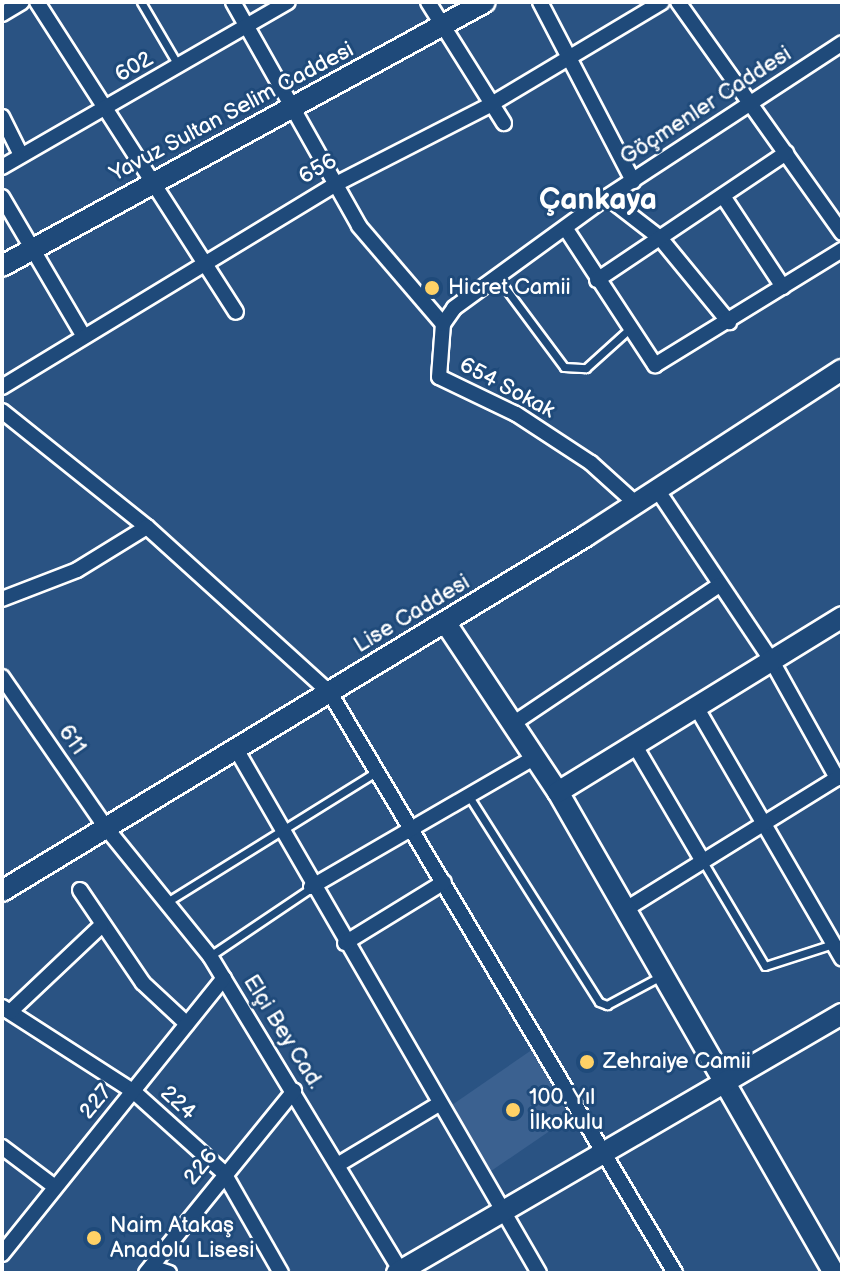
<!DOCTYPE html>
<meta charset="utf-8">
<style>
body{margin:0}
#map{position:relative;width:844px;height:1275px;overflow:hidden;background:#2a5383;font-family:"Balsamiq Sans",sans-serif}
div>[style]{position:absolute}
.built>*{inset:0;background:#3b6190}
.roads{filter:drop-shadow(2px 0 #fff) drop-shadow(-2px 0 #fff) drop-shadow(0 2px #fff) drop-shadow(0 -2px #fff)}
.lane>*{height:7px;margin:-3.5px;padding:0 3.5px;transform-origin:3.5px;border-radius:3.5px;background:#1f4a7a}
.street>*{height:14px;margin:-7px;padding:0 7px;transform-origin:7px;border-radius:7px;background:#1f4a7a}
.secondary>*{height:20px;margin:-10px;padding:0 10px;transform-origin:10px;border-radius:10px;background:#1f4a7a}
.dots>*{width:22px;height:22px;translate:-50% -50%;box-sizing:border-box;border:4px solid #1f4a7a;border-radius:50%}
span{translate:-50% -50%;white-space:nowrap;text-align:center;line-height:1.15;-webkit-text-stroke:6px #1f4a7a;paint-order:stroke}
.street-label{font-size:22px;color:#fff}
.poi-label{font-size:22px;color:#fff}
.left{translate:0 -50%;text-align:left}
.district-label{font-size:30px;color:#fff;font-weight:700}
.frame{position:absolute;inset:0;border:4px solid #fff;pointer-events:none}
</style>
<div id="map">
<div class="built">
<i style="clip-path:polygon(536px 1047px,576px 1113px,491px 1171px,449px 1107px)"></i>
</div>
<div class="roads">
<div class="lane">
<i style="left:141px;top:2px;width:73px;rotate:59.6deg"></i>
<i style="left:497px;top:277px;width:112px;rotate:53.3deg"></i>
<i style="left:564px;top:367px;width:22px;rotate:3deg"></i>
<i style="left:586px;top:368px;width:57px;rotate:-42.1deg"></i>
<i style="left:470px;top:798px;width:241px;rotate:57.7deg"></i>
<i style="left:599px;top:1002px;width:9px;rotate:21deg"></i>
<i style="left:607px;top:1005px;width:61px;rotate:-28.2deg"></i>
<i style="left:702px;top:860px;width:123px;rotate:59.3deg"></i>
<i style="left:765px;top:966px;width:71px;rotate:-17.9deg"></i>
<i style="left:167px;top:902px;width:246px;rotate:-31.9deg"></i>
<i style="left:210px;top:956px;width:122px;rotate:-34deg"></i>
</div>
<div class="street">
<i style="left:37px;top:2px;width:368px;rotate:57.3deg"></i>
<i style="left:233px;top:2px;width:257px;rotate:60.6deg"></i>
<i style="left:359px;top:226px;width:129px;rotate:49.4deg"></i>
<i style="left:428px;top:2px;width:143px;rotate:57.9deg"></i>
<i style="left:540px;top:2px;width:202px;rotate:62.5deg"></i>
<i style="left:678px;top:2px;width:283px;rotate:54.6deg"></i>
<i style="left:2px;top:14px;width:23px;rotate:-31deg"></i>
<i style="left:2px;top:117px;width:40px;rotate:63.4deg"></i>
<i style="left:2px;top:167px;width:330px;rotate:-30deg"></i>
<i style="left:723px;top:196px;width:109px;rotate:56.6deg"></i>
<i style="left:2px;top:197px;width:160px;rotate:59.6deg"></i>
<i style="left:607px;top:197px;width:67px;rotate:37.7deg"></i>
<i style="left:660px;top:238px;width:109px;rotate:50.6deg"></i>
<i style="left:566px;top:229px;width:163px;rotate:56.8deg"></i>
<i style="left:655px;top:365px;width:220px;rotate:-31.6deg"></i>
<i style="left:597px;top:280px;width:228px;rotate:-33.9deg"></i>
<i style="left:2px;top:387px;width:389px;rotate:-31.3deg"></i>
<i style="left:334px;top:185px;width:175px;rotate:-27.1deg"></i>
<i style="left:490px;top:105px;width:200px;rotate:-30.9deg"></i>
<i style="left:2px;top:411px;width:186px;rotate:38.7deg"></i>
<i style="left:147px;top:527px;width:247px;rotate:42.2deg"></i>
<i style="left:330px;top:693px;width:675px;rotate:59.25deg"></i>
<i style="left:656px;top:488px;width:211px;rotate:56.2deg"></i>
<i style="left:773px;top:663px;width:132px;rotate:60.9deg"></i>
<i style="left:633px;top:501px;width:57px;rotate:-137.9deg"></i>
<i style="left:591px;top:463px;width:90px;rotate:-146.8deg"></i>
<i style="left:516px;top:414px;width:85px;rotate:-154.3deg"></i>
<i style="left:439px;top:377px;width:53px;rotate:-85.7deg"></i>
<i style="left:443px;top:324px;width:19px;rotate:-55deg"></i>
<i style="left:454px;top:308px;width:189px;rotate:-36deg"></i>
<i style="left:607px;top:197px;width:281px;rotate:-33.2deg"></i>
<i style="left:2px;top:599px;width:80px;rotate:-21.1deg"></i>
<i style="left:77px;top:570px;width:82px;rotate:-31.6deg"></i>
<i style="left:2px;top:677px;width:185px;rotate:55.4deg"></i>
<i style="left:107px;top:829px;width:164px;rotate:51deg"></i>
<i style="left:210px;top:956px;width:371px;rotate:58.8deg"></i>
<i style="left:695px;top:705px;width:293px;rotate:59.9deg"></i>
<i style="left:514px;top:723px;width:247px;rotate:-33.9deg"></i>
<i style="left:634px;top:744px;width:134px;rotate:59.6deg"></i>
<i style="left:236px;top:749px;width:605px;rotate:59.96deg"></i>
<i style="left:311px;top:887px;width:259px;rotate:-30.1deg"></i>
<i style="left:80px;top:890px;width:112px;rotate:55.9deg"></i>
<i style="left:143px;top:983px;width:60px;rotate:43deg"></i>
<i style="left:626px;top:909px;width:254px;rotate:-31.8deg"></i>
<i style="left:345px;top:943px;width:116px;rotate:-31.6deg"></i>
<i style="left:2px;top:1007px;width:156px;rotate:32.7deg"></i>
<i style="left:133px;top:1091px;width:122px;rotate:42deg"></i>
<i style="left:224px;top:1173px;width:115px;rotate:60.3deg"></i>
<i style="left:10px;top:1012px;width:125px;rotate:-43.4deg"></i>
<i style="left:2px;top:1147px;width:66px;rotate:37deg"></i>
<i style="left:339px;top:1164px;width:117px;rotate:-31deg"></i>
<i style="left:2px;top:1254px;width:354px;rotate:-51.2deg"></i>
<i style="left:151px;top:1267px;width:19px;rotate:18deg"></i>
<i style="left:146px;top:1273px;width:235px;rotate:-50.9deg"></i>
</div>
<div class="secondary">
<i style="left:2px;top:266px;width:550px;rotate:-28.66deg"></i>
<i style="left:445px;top:622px;width:204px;rotate:56.4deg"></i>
<i style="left:558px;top:792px;width:555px;rotate:60.15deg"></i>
<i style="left:558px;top:792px;width:334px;rotate:-31.6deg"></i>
<i style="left:2px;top:891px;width:683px;rotate:-31.29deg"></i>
<i style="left:586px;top:536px;width:305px;rotate:-33deg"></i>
<i style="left:397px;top:1273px;width:515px;rotate:-30.2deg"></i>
</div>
</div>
<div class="dots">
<i style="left:432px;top:288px;background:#ffd166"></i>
<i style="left:587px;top:1062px;background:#ffd166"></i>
<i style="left:513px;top:1110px;background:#ffd166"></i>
<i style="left:94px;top:1238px;background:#ffd166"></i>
</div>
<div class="street-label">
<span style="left:134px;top:67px;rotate:-30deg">602</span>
<span style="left:706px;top:106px;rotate:-33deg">Göçmenler Caddesi</span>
<span style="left:232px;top:112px;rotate:-28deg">Yavuz Sultan Selim Caddesi</span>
<span style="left:318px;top:169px;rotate:-29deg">656</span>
<span style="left:507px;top:388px;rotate:28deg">654 Sokak</span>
<span style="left:412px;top:614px;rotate:-31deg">Lise Caddesi</span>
<span style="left:72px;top:740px;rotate:55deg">611</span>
<span style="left:283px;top:1032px;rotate:58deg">Elçi Bey Cad.</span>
<span style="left:96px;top:1102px;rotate:-51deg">227</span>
<span style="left:178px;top:1103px;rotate:42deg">224</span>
<span style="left:201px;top:1167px;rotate:-51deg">226</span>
</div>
<div class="poi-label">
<span class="left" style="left:448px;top:288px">Hicret Camii</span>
<span class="left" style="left:603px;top:1062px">Zehraiye Camii</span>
<span class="left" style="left:529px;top:1110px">100. Yıl<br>İlkokulu</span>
<span class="left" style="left:110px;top:1238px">Naim Atakaş<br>Anadolu Lisesi</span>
</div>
<div class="district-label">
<span style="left:598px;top:200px">Çankaya</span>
</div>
<div class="frame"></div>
</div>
